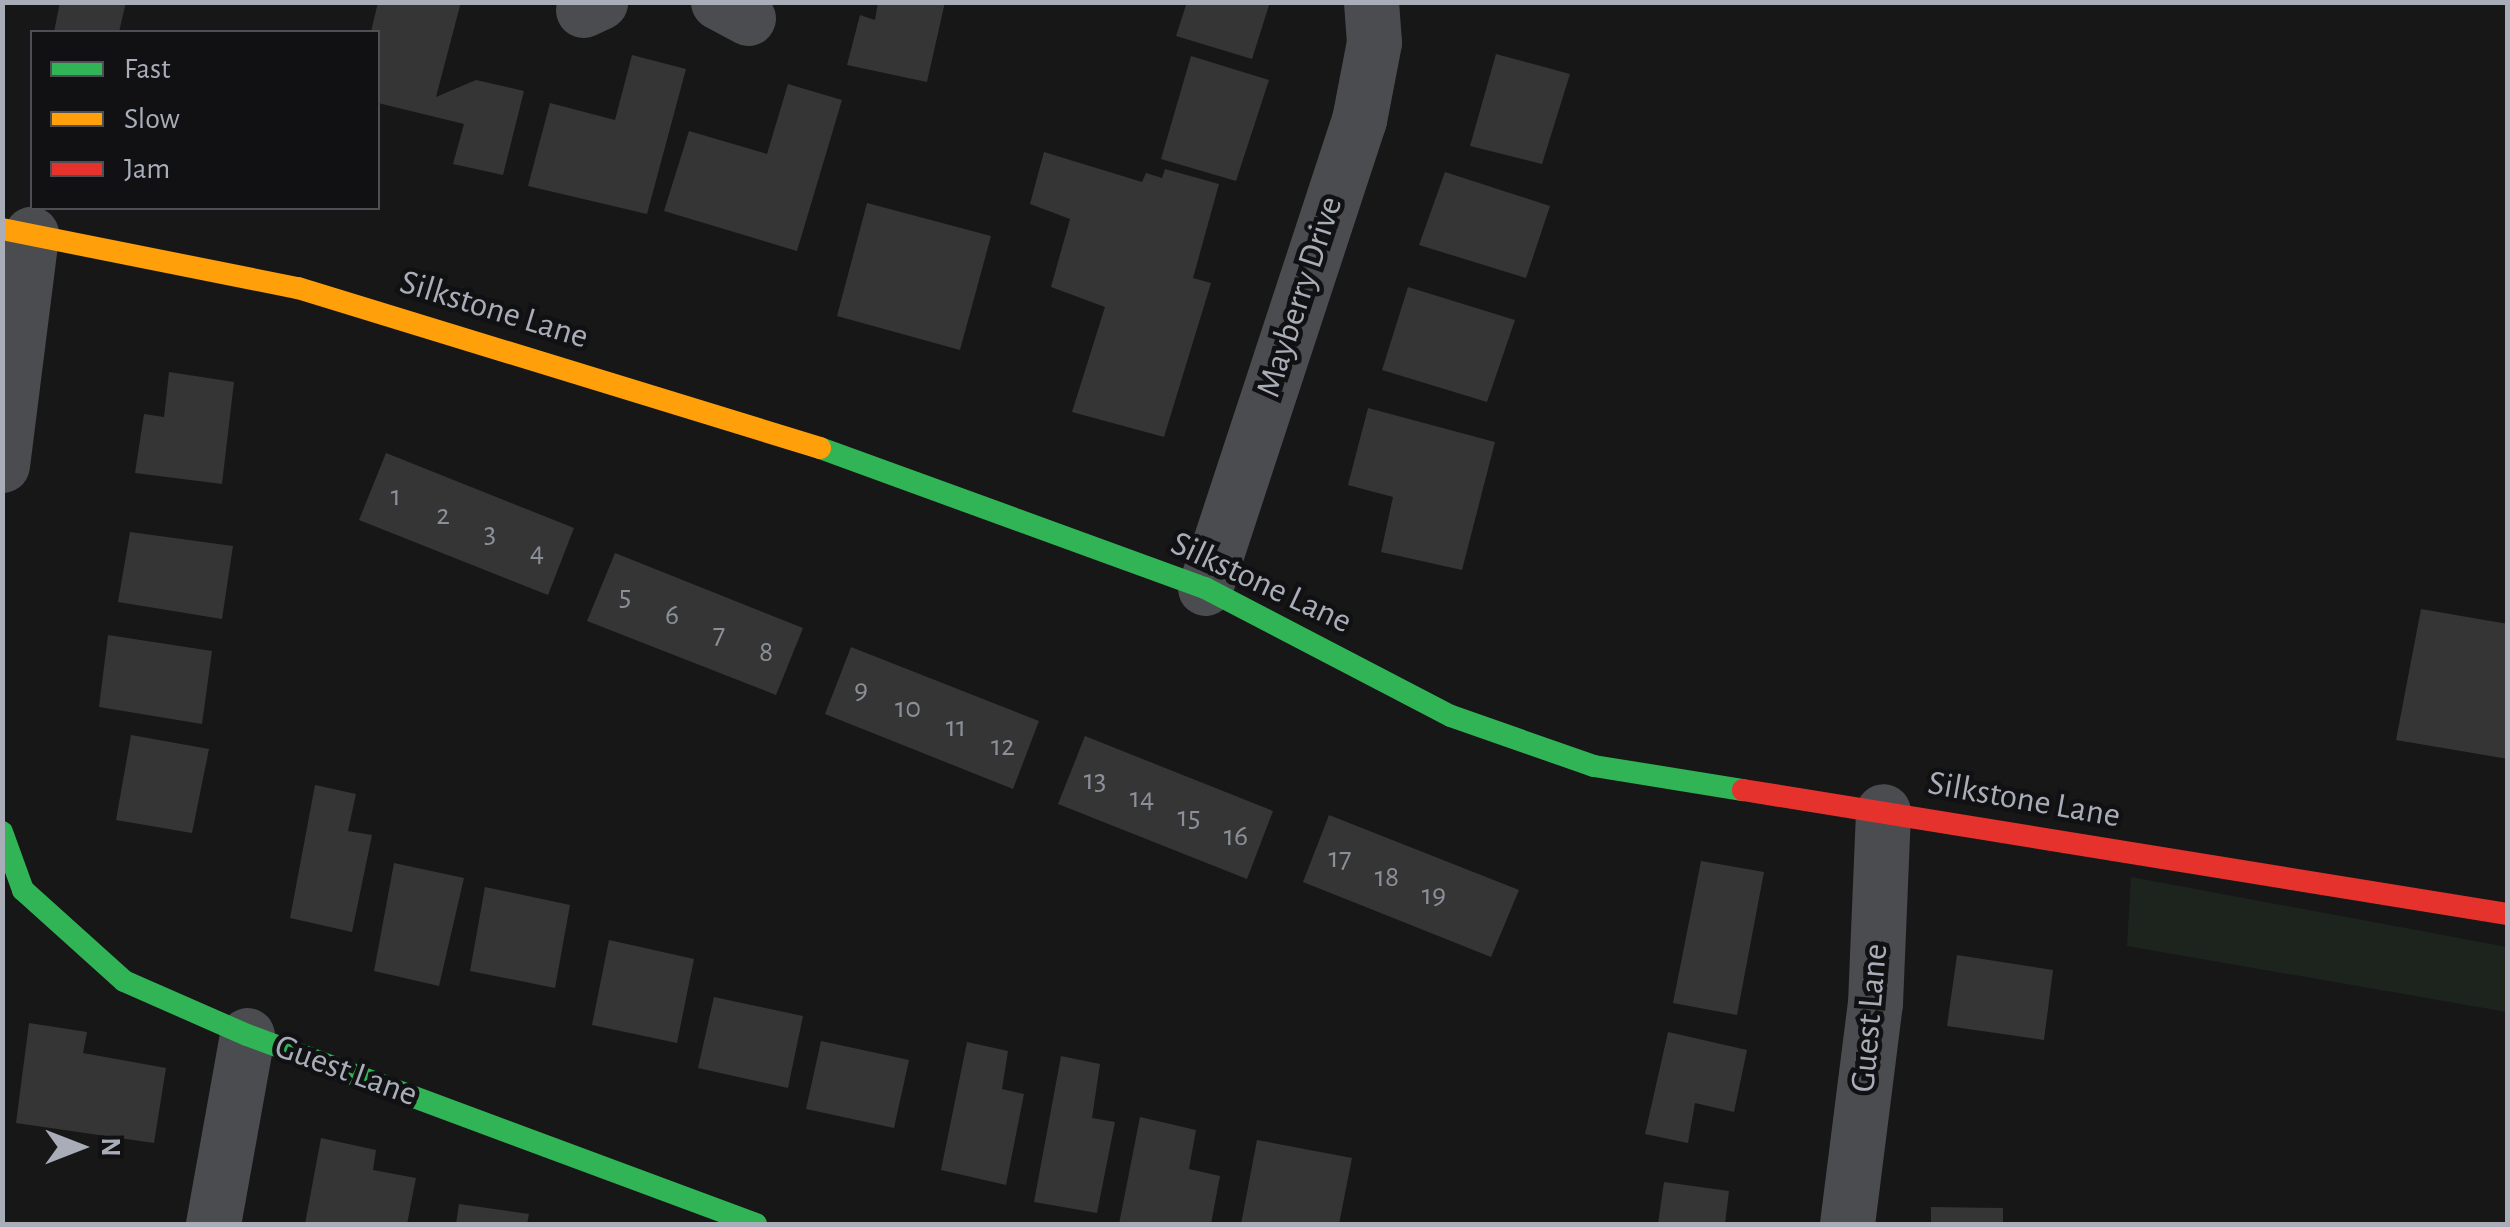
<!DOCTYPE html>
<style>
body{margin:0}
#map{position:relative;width:2510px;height:1227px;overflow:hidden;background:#171717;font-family:"Alegreya Sans",sans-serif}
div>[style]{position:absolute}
.green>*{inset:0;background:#1d241e}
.building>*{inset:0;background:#353536}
.street>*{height:55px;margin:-27.5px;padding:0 27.5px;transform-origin:27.5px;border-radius:27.5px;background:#4b4c50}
.fast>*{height:22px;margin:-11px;padding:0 11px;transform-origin:11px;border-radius:11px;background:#30b455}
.slow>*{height:22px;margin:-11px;padding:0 11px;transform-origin:11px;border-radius:11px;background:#ff9f0a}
.jam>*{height:22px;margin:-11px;padding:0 11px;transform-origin:11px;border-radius:11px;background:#e5322d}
span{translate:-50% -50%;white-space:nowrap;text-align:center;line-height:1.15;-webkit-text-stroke:9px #111113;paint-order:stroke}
.number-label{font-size:30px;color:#8b8f98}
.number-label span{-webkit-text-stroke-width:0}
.street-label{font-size:35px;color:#a8adb8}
.frame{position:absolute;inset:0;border:5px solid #a8adb8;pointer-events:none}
.legend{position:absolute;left:30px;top:30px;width:350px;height:180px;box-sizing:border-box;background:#111113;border:2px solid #4d4f55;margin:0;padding:12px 18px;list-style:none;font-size:30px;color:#a8adb8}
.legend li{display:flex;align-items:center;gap:20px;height:50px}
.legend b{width:50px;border:2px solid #4d4f55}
.north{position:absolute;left:30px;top:1097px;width:100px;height:100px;-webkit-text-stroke:8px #111113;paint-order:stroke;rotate:90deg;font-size:28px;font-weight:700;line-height:40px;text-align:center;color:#a8adb8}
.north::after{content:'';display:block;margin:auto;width:35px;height:45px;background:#a8adb8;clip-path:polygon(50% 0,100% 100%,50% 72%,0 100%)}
</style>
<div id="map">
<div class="green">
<i style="clip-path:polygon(2131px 877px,2507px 947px,2507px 1012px,2127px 946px)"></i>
</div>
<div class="building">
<i style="clip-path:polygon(60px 2px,126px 2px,119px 32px,54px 32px)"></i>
<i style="clip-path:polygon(378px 2px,461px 2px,436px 97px,476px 80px,524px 91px,503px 175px,453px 164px,464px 124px,378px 103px,378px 32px,371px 32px)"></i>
<i style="clip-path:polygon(878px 2px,945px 2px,927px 82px,847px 65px,860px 15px,875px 20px)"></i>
<i style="clip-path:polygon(1187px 2px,1270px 2px,1252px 59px,1176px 36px)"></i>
<i style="clip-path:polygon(1496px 54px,1570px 74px,1542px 164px,1470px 146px)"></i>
<i style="clip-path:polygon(632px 55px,686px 69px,647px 214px,528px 186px,550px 103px,615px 120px)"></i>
<i style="clip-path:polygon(1191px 56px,1269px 80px,1236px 181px,1161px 159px)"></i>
<i style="clip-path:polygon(788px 84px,842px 100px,797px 251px,664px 211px,689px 131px,767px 154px)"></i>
<i style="clip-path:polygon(1044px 152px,1142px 182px,1146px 173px,1162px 178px,1165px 169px,1219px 184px,1193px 278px,1211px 283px,1164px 437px,1072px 412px,1105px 307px,1051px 287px,1070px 219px,1030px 204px)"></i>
<i style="clip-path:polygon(1445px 172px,1550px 206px,1526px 278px,1419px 245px)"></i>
<i style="clip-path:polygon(867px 203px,991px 236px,960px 350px,837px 316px)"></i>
<i style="clip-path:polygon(1408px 287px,1515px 320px,1487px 402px,1382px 370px)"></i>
<i style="clip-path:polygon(169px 372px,234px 382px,222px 484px,135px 473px,144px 414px,164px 417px)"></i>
<i style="clip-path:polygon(1368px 408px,1495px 442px,1462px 570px,1381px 552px,1393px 497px,1348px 485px)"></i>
<i style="clip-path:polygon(386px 453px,574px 528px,548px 595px,359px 520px)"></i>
<i style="clip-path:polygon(130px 532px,233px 546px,222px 619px,118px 602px)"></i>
<i style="clip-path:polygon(615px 553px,803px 628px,776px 695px,587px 621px)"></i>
<i style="clip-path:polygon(2421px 609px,2508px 624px,2508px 759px,2396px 740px)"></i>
<i style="clip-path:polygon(108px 635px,212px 651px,202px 724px,99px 707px)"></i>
<i style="clip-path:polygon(851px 647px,1039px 721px,1013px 789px,825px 714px)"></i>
<i style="clip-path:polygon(131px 735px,209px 749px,192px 833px,116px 820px)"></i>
<i style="clip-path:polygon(1085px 736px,1273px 811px,1247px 879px,1058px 804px)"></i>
<i style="clip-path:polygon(315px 785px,356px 794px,348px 831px,372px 835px,352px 932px,290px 918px)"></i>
<i style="clip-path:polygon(1329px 815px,1519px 890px,1491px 957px,1303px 882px)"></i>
<i style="clip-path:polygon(1701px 861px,1764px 872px,1737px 1015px,1673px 1003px)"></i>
<i style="clip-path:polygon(394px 863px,464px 878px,439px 986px,374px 971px)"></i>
<i style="clip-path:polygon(485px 887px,570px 905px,555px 988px,470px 971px)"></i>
<i style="clip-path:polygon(609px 940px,694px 959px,677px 1043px,592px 1025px)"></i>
<i style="clip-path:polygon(1957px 955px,2053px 970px,2044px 1040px,1947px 1026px)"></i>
<i style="clip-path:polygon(714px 997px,803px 1016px,788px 1088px,698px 1068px)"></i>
<i style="clip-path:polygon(29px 1023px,87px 1032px,83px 1053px,166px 1068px,154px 1143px,16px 1123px)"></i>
<i style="clip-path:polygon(1668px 1032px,1747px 1050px,1734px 1112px,1695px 1103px,1688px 1143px,1645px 1134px)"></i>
<i style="clip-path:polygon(821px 1041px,909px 1060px,894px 1128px,806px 1109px)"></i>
<i style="clip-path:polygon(967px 1042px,1008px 1051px,1002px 1089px,1024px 1094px,1006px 1185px,941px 1170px)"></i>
<i style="clip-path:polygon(1061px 1056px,1100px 1064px,1092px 1118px,1115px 1122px,1097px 1213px,1034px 1202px)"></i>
<i style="clip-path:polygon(1140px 1117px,1196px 1130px,1189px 1169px,1220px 1176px,1211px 1224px,1119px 1224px)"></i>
<i style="clip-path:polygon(321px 1138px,376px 1150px,373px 1170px,416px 1178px,407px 1224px,305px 1224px)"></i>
<i style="clip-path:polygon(1257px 1140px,1352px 1158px,1339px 1224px,1241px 1224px)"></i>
<i style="clip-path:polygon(1664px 1182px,1729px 1191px,1725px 1224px,1658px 1224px)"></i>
<i style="clip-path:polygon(459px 1204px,529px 1214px,527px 1224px,456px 1224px)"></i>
<i style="clip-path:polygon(1931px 1207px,2003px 1208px,2003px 1224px,1931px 1224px)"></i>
</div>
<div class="street">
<i style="left:718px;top:2px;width:34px;rotate:28deg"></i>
<i style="left:583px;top:10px;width:19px;rotate:-25deg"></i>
<i style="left:2px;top:465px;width:233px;rotate:-82.8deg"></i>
<i style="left:1205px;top:588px;width:493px;rotate:-71.8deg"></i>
<i style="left:1359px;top:120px;width:79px;rotate:-79.1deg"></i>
<i style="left:1374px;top:42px;width:40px;rotate:-94.3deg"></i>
<i style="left:213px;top:1224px;width:192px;rotate:-79.8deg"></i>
<i style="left:1847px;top:1224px;width:223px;rotate:-82.8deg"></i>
<i style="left:1875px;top:1003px;width:192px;rotate:-87.6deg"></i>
</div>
<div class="fast">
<i style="left:820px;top:448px;width:410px;rotate:20deg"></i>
<i style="left:1205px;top:588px;width:277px;rotate:27.5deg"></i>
<i style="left:1451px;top:716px;width:151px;rotate:19.3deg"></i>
<i style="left:1594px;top:766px;width:151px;rotate:9.2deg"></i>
<i style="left:2px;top:832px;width:62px;rotate:70.1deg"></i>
<i style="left:23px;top:890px;width:136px;rotate:42deg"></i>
<i style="left:124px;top:981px;width:134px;rotate:23.7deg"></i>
<i style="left:247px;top:1035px;width:543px;rotate:20.37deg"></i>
</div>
<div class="slow">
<i style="left:2px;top:229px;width:302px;rotate:11.3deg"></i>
<i style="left:298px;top:288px;width:546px;rotate:17.04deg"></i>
</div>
<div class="jam">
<i style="left:1743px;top:790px;width:775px;rotate:9.21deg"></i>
</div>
<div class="number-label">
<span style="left:396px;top:496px">1</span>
<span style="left:443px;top:515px">2</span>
<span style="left:490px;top:533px">3</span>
<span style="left:537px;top:552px">4</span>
<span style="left:625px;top:596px">5</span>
<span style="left:672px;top:615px">6</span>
<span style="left:719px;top:634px">7</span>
<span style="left:766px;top:652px">8</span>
<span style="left:861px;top:690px">9</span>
<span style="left:908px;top:708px">10</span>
<span style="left:956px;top:727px">11</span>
<span style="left:1003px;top:746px">12</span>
<span style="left:1095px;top:780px">13</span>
<span style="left:1142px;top:798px">14</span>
<span style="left:1189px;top:817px">15</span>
<span style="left:1236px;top:836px">16</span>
<span style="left:1340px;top:858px">17</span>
<span style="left:1387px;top:877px">18</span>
<span style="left:1434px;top:895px">19</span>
</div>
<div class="street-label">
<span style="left:1300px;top:297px;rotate:-72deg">Mayberry Drive</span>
<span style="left:494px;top:310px;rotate:17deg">Silkstone Lane</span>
<span style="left:1261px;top:583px;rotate:25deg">Silkstone Lane</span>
<span style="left:2024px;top:800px;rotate:10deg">Silkstone Lane</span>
<span style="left:1870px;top:1018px;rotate:-85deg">Guest Lane</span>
<span style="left:346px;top:1071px;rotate:20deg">Guest Lane</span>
</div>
<div class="frame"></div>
<ul class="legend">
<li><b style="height:12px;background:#30b455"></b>Fast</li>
<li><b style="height:12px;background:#ff9f0a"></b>Slow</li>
<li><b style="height:12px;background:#e5322d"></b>Jam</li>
</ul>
<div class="north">N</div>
</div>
